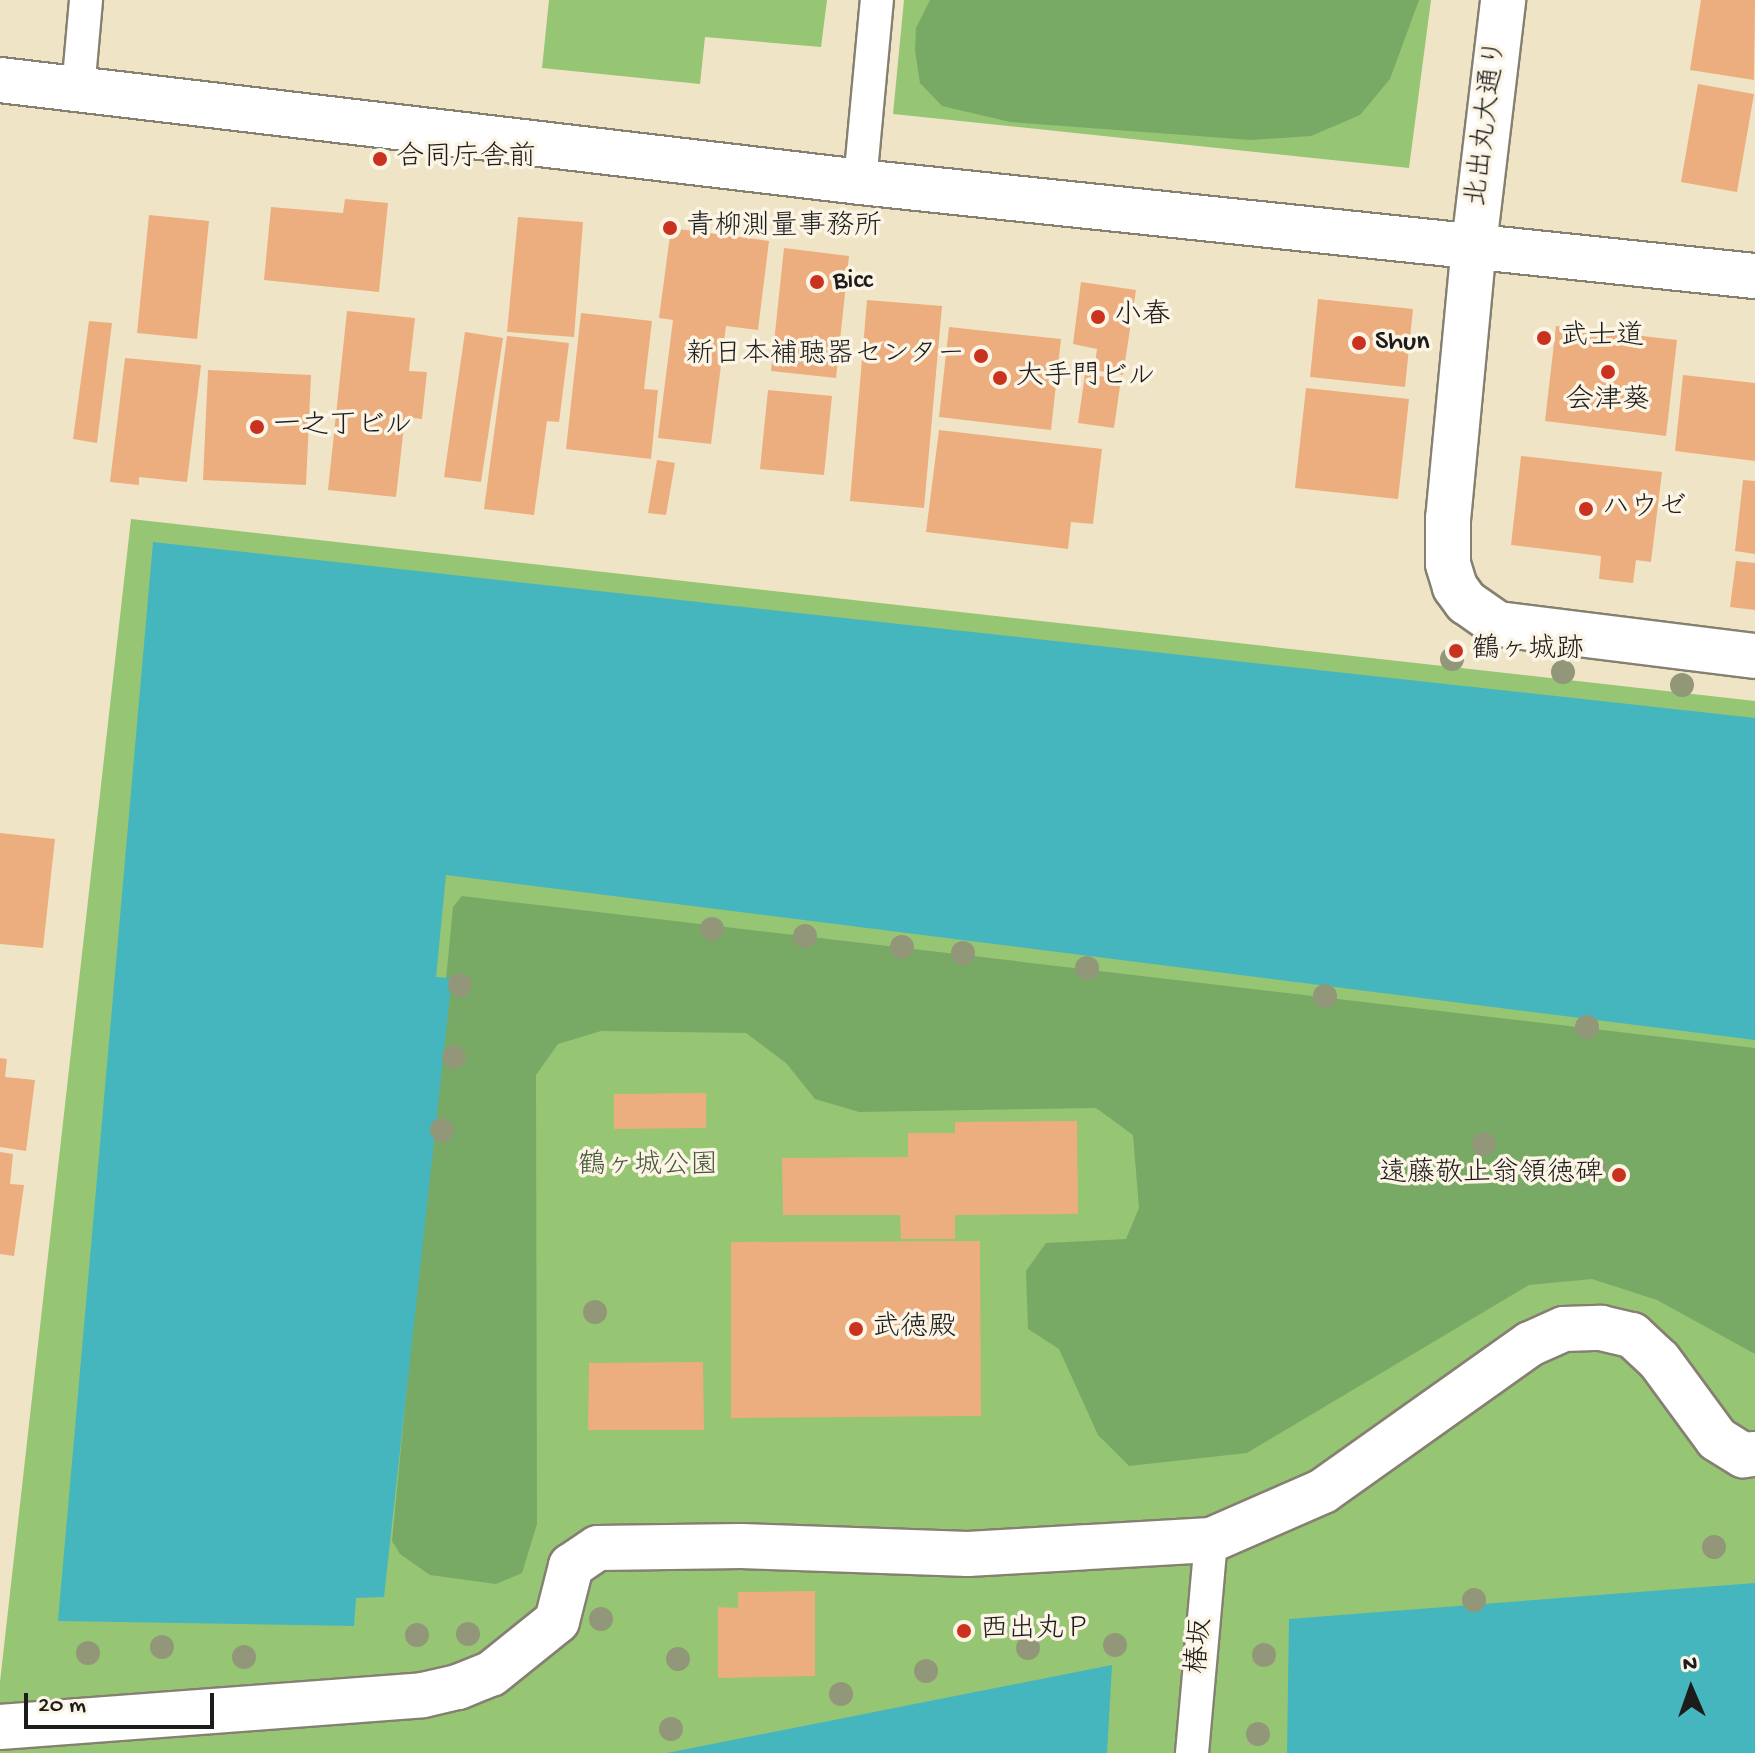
<!DOCTYPE html>
<meta charset="utf-8">
<style>
body{margin:0}
#map{position:relative;width:1755px;height:1753px;overflow:hidden;background:#efe5c6;font-family:"Gochi Hand","Klee One",sans-serif}
div>[style]{position:absolute}
.green>*{inset:0;background:#96c574}
.forest>*{inset:0;background:#78aa66}
.water>*{inset:0;background:#46b6be}
.building>*{inset:0;background:#ecae7e}
.roads{filter:drop-shadow(2px 0 #868071) drop-shadow(-2px 0 #868071) drop-shadow(0 2px #868071) drop-shadow(0 -2px #868071)}
.lane>*{height:32px;margin:-16px;padding:0 16px;transform-origin:16px;border-radius:16px;background:#fff}
.street>*{height:44px;margin:-22px;padding:0 22px;transform-origin:22px;border-radius:22px;background:#fff}
.secondary>*{height:44px;margin:-22px;padding:0 22px;transform-origin:22px;border-radius:22px;background:#fff}
.trees>*{width:24px;height:24px;margin:-12px;border-radius:50%;background:#93977a}
.dots>*{width:22px;height:22px;translate:-50% -50%;box-sizing:border-box;border:4px solid #fcf5e5;border-radius:50%}
span{translate:-50% -50%;white-space:nowrap;text-align:center;line-height:1.15;-webkit-text-stroke:7px #fcf5e5;paint-order:stroke}
.street-label{font-size:28px;color:#1c1c1c}
.poi-label{font-size:28px;color:#1c1c1c}
.left{translate:0 -50%;text-align:left}
.right{translate:-100% -50%;text-align:right}
.park-label{font-size:28px;color:#47573b}
.north{position:absolute;left:1651px;top:1649px;width:80px;height:80px;-webkit-text-stroke:6px #fcf5e5;paint-order:stroke;rotate:358deg;font-size:22px;font-weight:700;line-height:32px;text-align:center;color:#1c1c1c}
.north::after{content:'';display:block;margin:auto;width:28px;height:36px;background:#1c1c1c;clip-path:polygon(50% 0,100% 100%,50% 72%,0 100%)}
.scale{position:absolute;left:24px;top:1693px;width:190px;height:36px;box-sizing:border-box;border:4px solid #1c1c1c;border-top:0;padding-left:10px;font-size:24px;line-height:28px;white-space:nowrap;color:#1c1c1c;-webkit-text-stroke:6px #fcf5e5;paint-order:stroke}
</style>
<div id="map">
<div class="green">
<i style="clip-path:polygon(549px 0,827px 0,821px 47px,705px 37px,700px 84px,542px 68px)"></i>
<i style="clip-path:polygon(904px 0,1431px 0,1409px 168px,893px 114px)"></i>
<i style="clip-path:polygon(131px 519px,1755px 701px,1755px 1753px,0 1753px,0 1682px)"></i>
</div>
<div class="forest">
<i style="clip-path:polygon(930px 0,1419px 0,1390px 79px,1360px 115px,1311px 136px,1251px 140px,1010px 122px,942px 106px,920px 83px,915px 50px,916px 28px)"></i>
<i style="clip-path:polygon(462px 896px,1755px 1048px,1755px 1354px,1657px 1300px,1592px 1279px,1529px 1285px,1247px 1453px,1129px 1466px,1098px 1435px,1059px 1349px,1028px 1329px,1026px 1271px,1046px 1243px,1126px 1239px,1139px 1208px,1133px 1135px,1096px 1108px,859px 1112px,815px 1099px,786px 1063px,746px 1033px,601px 1031px,558px 1044px,536px 1075px,537px 1524px,522px 1573px,496px 1584px,430px 1575px,400px 1554px,392px 1541px,453px 907px)"></i>
</div>
<div class="water">
<i style="clip-path:polygon(153px 542px,1755px 718px,1755px 1040px,446px 875px,436px 977px,452px 978px,384px 1597px,356px 1598px,354px 1626px,58px 1621px)"></i>
<i style="clip-path:polygon(1755px 1583px,1755px 1753px,1287px 1753px,1289px 1619px)"></i>
<i style="clip-path:polygon(1112px 1665px,1107px 1753px,667px 1753px)"></i>
</div>
<div class="building">
<i style="clip-path:polygon(1701px 0,1755px 0,1754px 80px,1690px 70px)"></i>
<i style="clip-path:polygon(1698px 84px,1754px 94px,1737px 192px,1681px 182px)"></i>
<i style="clip-path:polygon(345px 199px,388px 203px,379px 292px,264px 280px,271px 207px,343px 213px)"></i>
<i style="clip-path:polygon(149px 215px,209px 221px,197px 339px,137px 333px)"></i>
<i style="clip-path:polygon(518px 217px,583px 222px,574px 337px,507px 332px)"></i>
<i style="clip-path:polygon(671px 228px,769px 241px,758px 330px,726px 326px,711px 444px,658px 438px,673px 320px,659px 318px)"></i>
<i style="clip-path:polygon(784px 248px,849px 256px,836px 378px,771px 371px)"></i>
<i style="clip-path:polygon(1081px 282px,1136px 290px,1123px 375px,1094px 370px,1097px 349px,1073px 344px)"></i>
<i style="clip-path:polygon(1318px 299px,1413px 309px,1405px 387px,1310px 377px)"></i>
<i style="clip-path:polygon(867px 300px,942px 306px,924px 508px,850px 501px)"></i>
<i style="clip-path:polygon(347px 311px,415px 318px,409px 371px,427px 372px,422px 419px,405px 417px,396px 497px,328px 490px)"></i>
<i style="clip-path:polygon(581px 313px,652px 321px,644px 389px,658px 390px,651px 459px,566px 449px)"></i>
<i style="clip-path:polygon(89px 321px,112px 323px,97px 443px,73px 439px)"></i>
<i style="clip-path:polygon(1556px 326px,1677px 340px,1666px 436px,1545px 421px)"></i>
<i style="clip-path:polygon(949px 327px,1061px 339px,1051px 430px,939px 417px)"></i>
<i style="clip-path:polygon(465px 332px,503px 338px,481px 482px,444px 477px)"></i>
<i style="clip-path:polygon(507px 336px,569px 343px,559px 422px,547px 421px,534px 515px,484px 509px)"></i>
<i style="clip-path:polygon(125px 358px,201px 365px,187px 482px,139px 477px,139px 485px,110px 482px)"></i>
<i style="clip-path:polygon(208px 370px,311px 375px,306px 485px,203px 480px)"></i>
<i style="clip-path:polygon(1085px 374px,1121px 379px,1114px 428px,1078px 423px)"></i>
<i style="clip-path:polygon(1683px 375px,1755px 383px,1755px 461px,1675px 451px)"></i>
<i style="clip-path:polygon(1306px 388px,1409px 399px,1398px 499px,1295px 488px)"></i>
<i style="clip-path:polygon(768px 390px,832px 396px,824px 475px,760px 469px)"></i>
<i style="clip-path:polygon(939px 430px,1102px 449px,1093px 524px,1071px 522px,1068px 549px,926px 532px)"></i>
<i style="clip-path:polygon(1521px 456px,1662px 472px,1651px 562px,1636px 560px,1633px 583px,1599px 579px,1601px 556px,1511px 545px)"></i>
<i style="clip-path:polygon(657px 460px,675px 463px,666px 515px,648px 513px)"></i>
<i style="clip-path:polygon(1743px 480px,1755px 481px,1755px 554px,1735px 551px)"></i>
<i style="clip-path:polygon(1736px 561px,1755px 563px,1755px 610px,1730px 607px)"></i>
<i style="clip-path:polygon(0 833px,55px 839px,43px 948px,0 944px)"></i>
<i style="clip-path:polygon(0 1058px,7px 1059px,5px 1077px,35px 1080px,26px 1151px,0 1147px)"></i>
<i style="clip-path:polygon(706px 1093px,706px 1128px,614px 1129px,614px 1094px)"></i>
<i style="clip-path:polygon(1077px 1121px,1078px 1214px,955px 1215px,955px 1239px,901px 1239px,900px 1215px,783px 1215px,782px 1158px,908px 1157px,908px 1133px,955px 1133px,955px 1122px)"></i>
<i style="clip-path:polygon(0 1152px,13px 1154px,10px 1184px,24px 1185px,14px 1256px,0 1254px)"></i>
<i style="clip-path:polygon(980px 1241px,981px 1416px,731px 1418px,731px 1242px)"></i>
<i style="clip-path:polygon(703px 1362px,704px 1430px,588px 1430px,589px 1363px)"></i>
<i style="clip-path:polygon(815px 1591px,815px 1676px,718px 1678px,718px 1607px,738px 1608px,738px 1592px)"></i>
</div>
<div class="roads">
<div class="lane">
<i style="left:78px;top:90px;width:90px;rotate:-84.9deg"></i>
<i style="left:860px;top:182px;width:183px;rotate:-84.7deg"></i>
<i style="left:1192px;top:1753px;width:214px;rotate:-84.9deg"></i>
</div>
<div class="street">
<i style="left:1474px;top:245px;width:274px;rotate:95.4deg"></i>
<i style="left:1448px;top:518px;width:46px;rotate:90deg"></i>
<i style="left:1448px;top:564px;width:24px;rotate:73deg"></i>
<i style="left:1455px;top:587px;width:19px;rotate:54deg"></i>
<i style="left:1466px;top:602px;width:39px;rotate:35deg"></i>
<i style="left:1498px;top:624px;width:259px;rotate:7.1deg"></i>
<i style="left:0;top:1727px;width:424px;rotate:-4.3deg"></i>
<i style="left:423px;top:1695px;width:36px;rotate:-13deg"></i>
<i style="left:458px;top:1687px;width:35px;rotate:-22deg"></i>
<i style="left:491px;top:1674px;width:85px;rotate:-38.8deg"></i>
<i style="left:557px;top:1621px;width:57px;rotate:-75.7deg"></i>
<i style="left:571px;top:1566px;width:32px;rotate:-34deg"></i>
<i style="left:598px;top:1548px;width:143px;rotate:-0.8deg"></i>
<i style="left:741px;top:1546px;width:227px;rotate:2deg"></i>
<i style="left:968px;top:1554px;width:243px;rotate:-3.3deg"></i>
<i style="left:1211px;top:1540px;width:122px;rotate:-23.6deg"></i>
<i style="left:1323px;top:1491px;width:254px;rotate:-35.4deg"></i>
<i style="left:1530px;top:1344px;width:37px;rotate:-24deg"></i>
<i style="left:1564px;top:1329px;width:37px;rotate:-2deg"></i>
<i style="left:1601px;top:1328px;width:32px;rotate:13deg"></i>
<i style="left:1632px;top:1335px;width:37px;rotate:43deg"></i>
<i style="left:1659px;top:1360px;width:98px;rotate:53.7deg"></i>
<i style="left:1717px;top:1439px;width:31px;rotate:32deg"></i>
<i style="left:1743px;top:1455px;width:12px;rotate:-5deg"></i>
</div>
<div class="secondary">
<i style="left:0;top:80px;width:866px;rotate:6.76deg"></i>
<i style="left:860px;top:182px;width:900px;rotate:6deg"></i>
<i style="left:1474px;top:245px;width:247px;rotate:-83.2deg"></i>
</div>
</div>
<div class="trees">
<i style="left:1452px;top:659px"></i>
<i style="left:1563px;top:672px"></i>
<i style="left:1682px;top:685px"></i>
<i style="left:712px;top:929px"></i>
<i style="left:805px;top:936px"></i>
<i style="left:902px;top:947px"></i>
<i style="left:963px;top:953px"></i>
<i style="left:1087px;top:968px"></i>
<i style="left:460px;top:985px"></i>
<i style="left:1325px;top:996px"></i>
<i style="left:1587px;top:1027px"></i>
<i style="left:454px;top:1057px"></i>
<i style="left:442px;top:1130px"></i>
<i style="left:1484px;top:1144px"></i>
<i style="left:1595px;top:1169px"></i>
<i style="left:595px;top:1312px"></i>
<i style="left:1714px;top:1547px"></i>
<i style="left:1474px;top:1600px"></i>
<i style="left:601px;top:1619px"></i>
<i style="left:468px;top:1634px"></i>
<i style="left:417px;top:1635px"></i>
<i style="left:1115px;top:1645px"></i>
<i style="left:162px;top:1647px"></i>
<i style="left:1028px;top:1648px"></i>
<i style="left:88px;top:1653px"></i>
<i style="left:1264px;top:1655px"></i>
<i style="left:244px;top:1657px"></i>
<i style="left:678px;top:1659px"></i>
<i style="left:926px;top:1671px"></i>
<i style="left:841px;top:1694px"></i>
<i style="left:671px;top:1729px"></i>
<i style="left:1258px;top:1734px"></i>
</div>
<div class="dots">
<i style="left:380px;top:159px;background:#c8321e"></i>
<i style="left:670px;top:228px;background:#c8321e"></i>
<i style="left:817px;top:282px;background:#c8321e"></i>
<i style="left:1098px;top:317px;background:#c8321e"></i>
<i style="left:1544px;top:338px;background:#c8321e"></i>
<i style="left:1359px;top:343px;background:#c8321e"></i>
<i style="left:981px;top:356px;background:#c8321e"></i>
<i style="left:1608px;top:372px;background:#c8321e"></i>
<i style="left:1000px;top:378px;background:#c8321e"></i>
<i style="left:257px;top:427px;background:#c8321e"></i>
<i style="left:1586px;top:509px;background:#c8321e"></i>
<i style="left:1456px;top:651px;background:#c8321e"></i>
<i style="left:1619px;top:1175px;background:#c8321e"></i>
<i style="left:856px;top:1329px;background:#c8321e"></i>
<i style="left:964px;top:1631px;background:#c8321e"></i>
</div>
<div class="street-label">
<span style="left:1488px;top:123px;rotate:-83deg">北出丸大通り</span>
<span style="left:1201px;top:1646px;rotate:-85deg">椿坂</span>
</div>
<div class="poi-label">
<span class="left" style="left:396px;top:159px">合同庁舎前</span>
<span class="left" style="left:686px;top:228px">青柳測量事務所</span>
<span class="left" style="left:833px;top:282px">Bicc</span>
<span class="left" style="left:1114px;top:317px">小春</span>
<span class="left" style="left:1560px;top:338px">武士道</span>
<span class="left" style="left:1375px;top:343px">Shun</span>
<span class="right" style="left:965px;top:356px">新日本補聴器センター</span>
<span class="left" style="left:1016px;top:378px">大手門ビル</span>
<span style="left:1608px;top:402px">会津葵</span>
<span class="left" style="left:273px;top:427px">一之丁ビル</span>
<span class="left" style="left:1602px;top:509px">ハウゼ</span>
<span class="left" style="left:1472px;top:651px">鶴ヶ城跡</span>
<span class="right" style="left:1603px;top:1175px">遠藤敬止翁領徳碑</span>
<span class="left" style="left:872px;top:1329px">武徳殿</span>
<span class="left" style="left:980px;top:1631px">西出丸Ｐ</span>
</div>
<div class="park-label">
<span style="left:648px;top:1167px">鶴ヶ城公園</span>
</div>
<div class="north">N</div>
<div class="scale">20 m</div>
</div>
